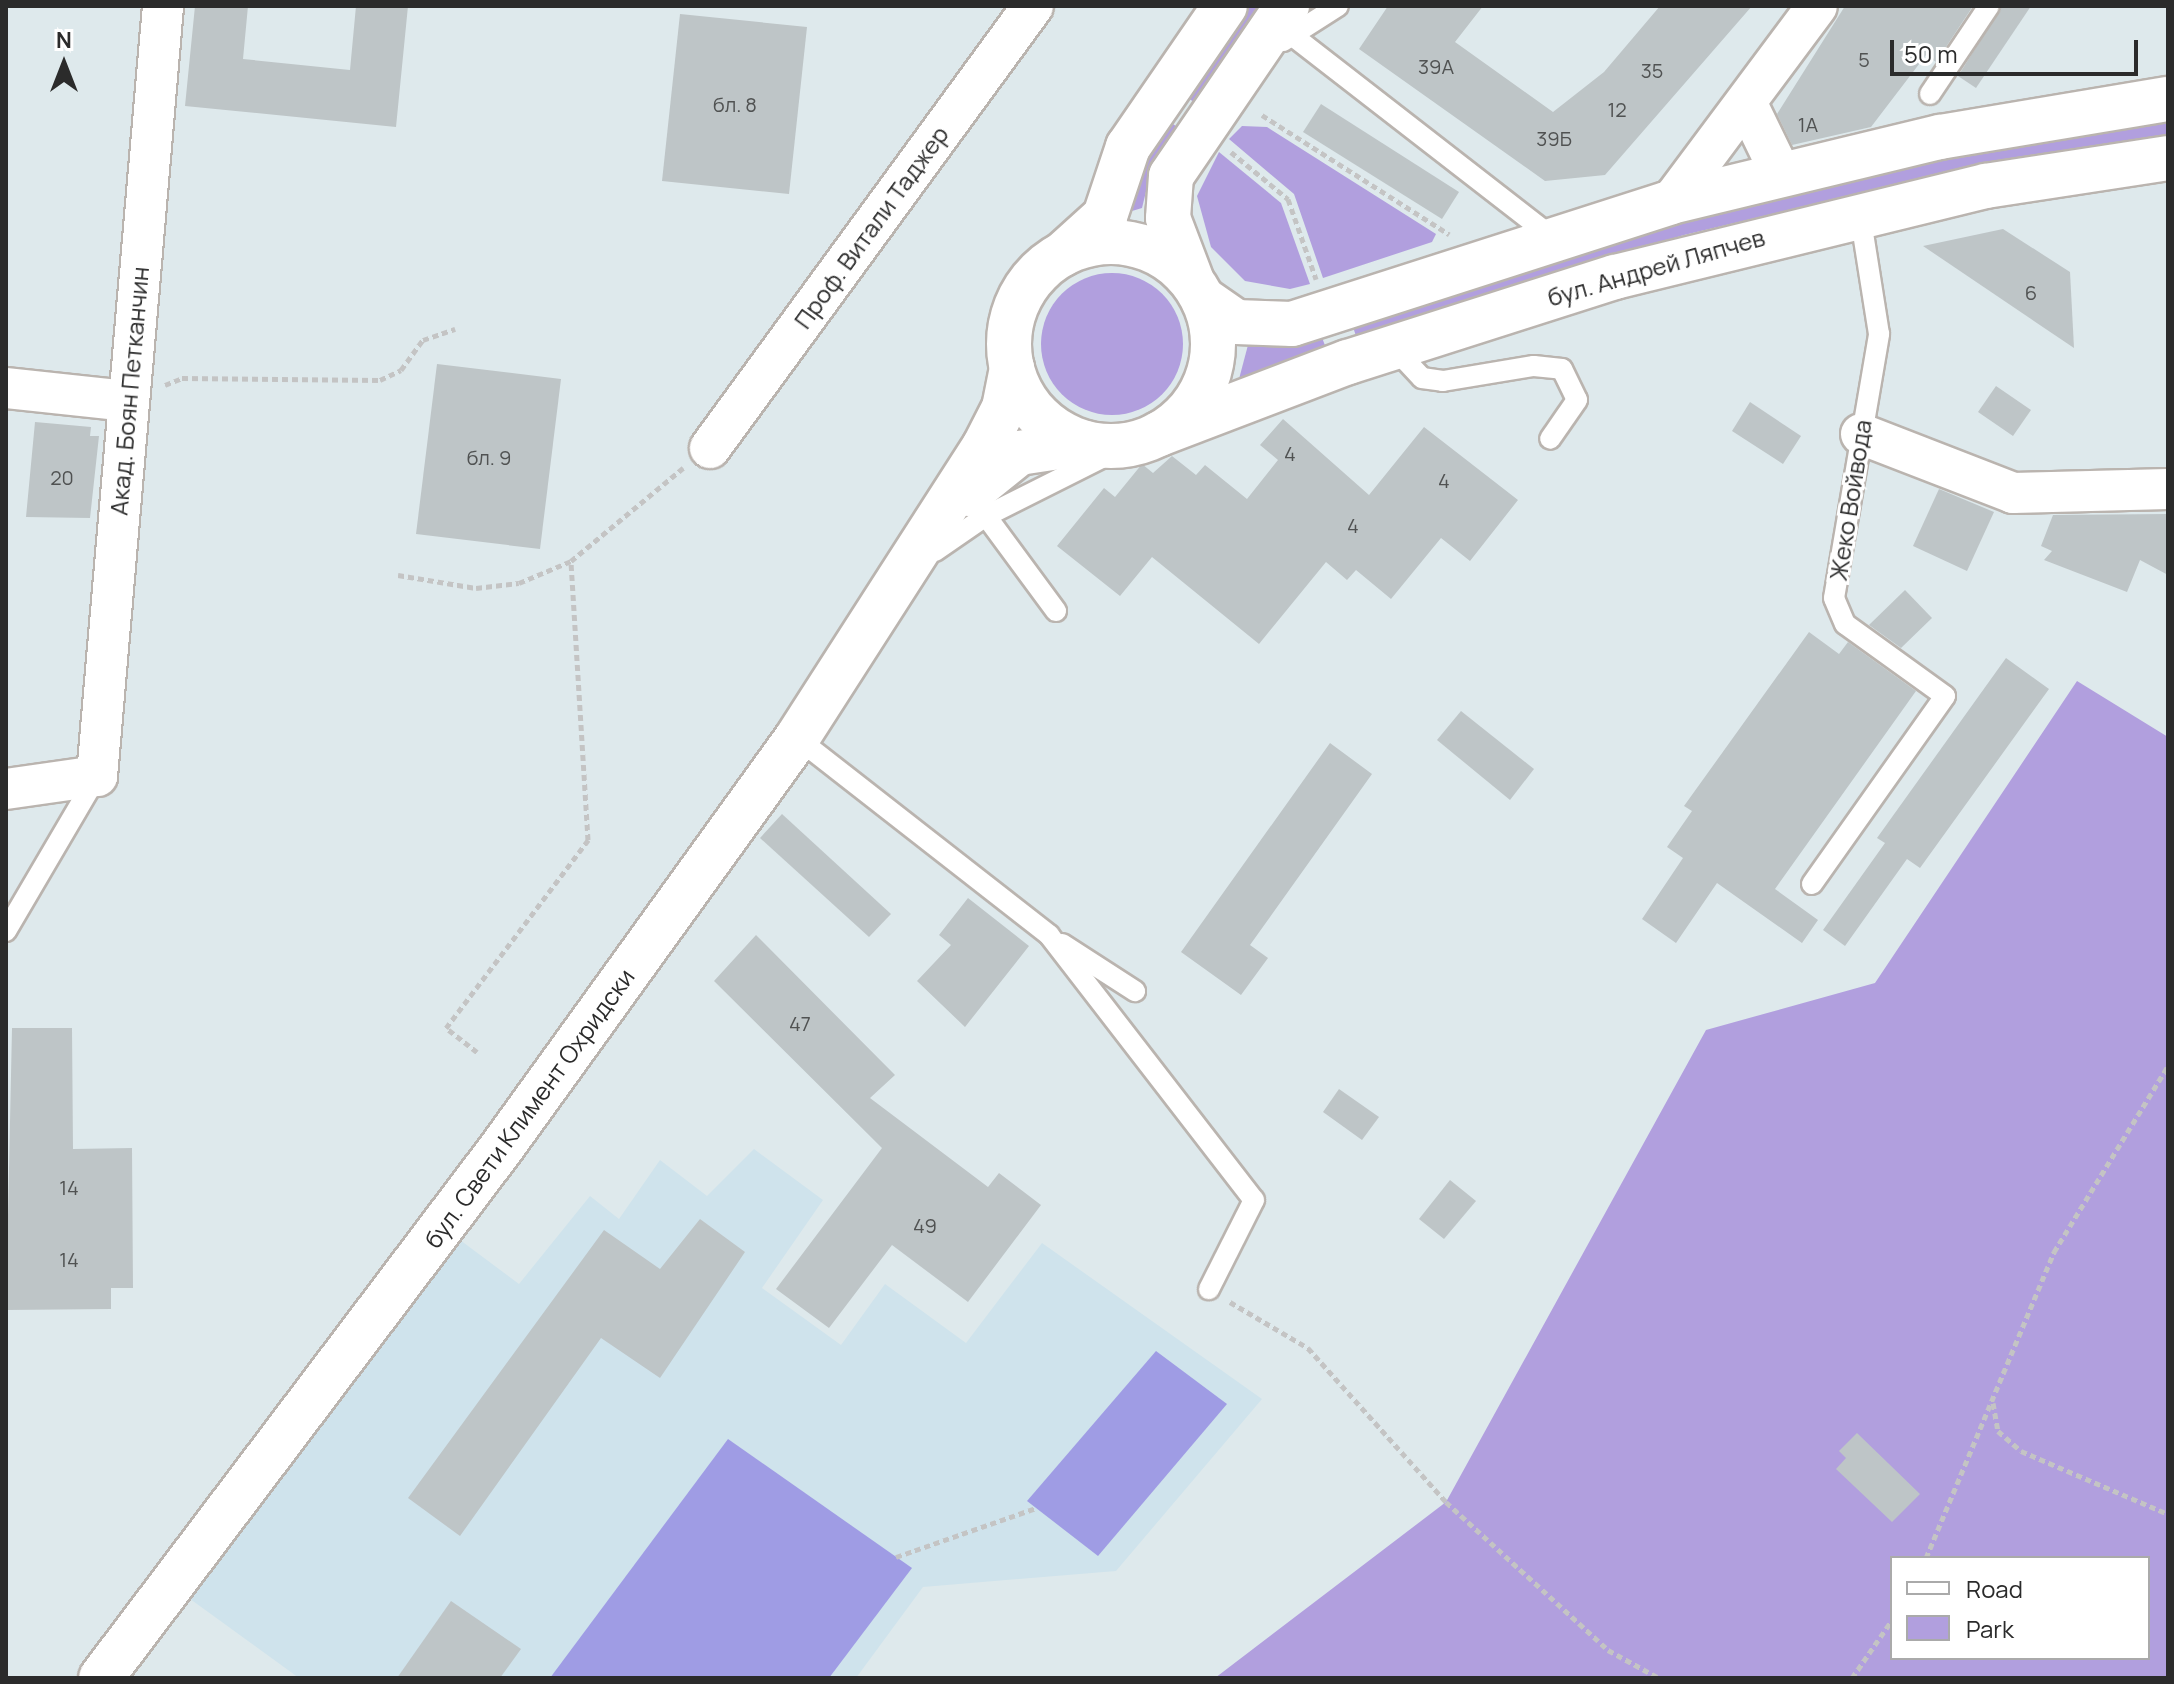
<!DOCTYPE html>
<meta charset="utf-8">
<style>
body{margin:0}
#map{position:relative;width:2174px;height:1684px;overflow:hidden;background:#dee9ec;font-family:Manrope,sans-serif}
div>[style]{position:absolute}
.education>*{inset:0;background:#cfe3ec}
.green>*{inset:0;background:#b19fde}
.round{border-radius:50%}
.pitch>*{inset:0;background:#9f9ce4}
.building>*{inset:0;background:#bec5c7}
.path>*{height:5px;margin-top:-2.5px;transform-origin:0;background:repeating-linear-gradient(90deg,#c4c4c4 0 6px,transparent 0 10px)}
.roads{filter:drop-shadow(2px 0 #bab4af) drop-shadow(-2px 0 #bab4af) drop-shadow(0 2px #bab4af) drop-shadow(0 -2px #bab4af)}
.service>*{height:20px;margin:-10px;padding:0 10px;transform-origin:10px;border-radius:10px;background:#fff}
.minor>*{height:40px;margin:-20px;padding:0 20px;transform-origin:20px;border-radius:20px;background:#fff}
.secondary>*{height:44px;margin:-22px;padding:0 22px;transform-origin:22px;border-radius:22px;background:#fff}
.secondary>.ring{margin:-22px;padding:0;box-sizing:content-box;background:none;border:44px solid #fff;border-radius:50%}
span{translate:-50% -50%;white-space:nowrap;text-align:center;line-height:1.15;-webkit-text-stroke:6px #fff;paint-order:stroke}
.number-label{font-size:20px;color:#505252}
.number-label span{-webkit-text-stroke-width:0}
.street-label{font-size:24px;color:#2b2b2b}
.frame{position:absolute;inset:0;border:8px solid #2b2b2b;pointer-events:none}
.legend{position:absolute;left:1890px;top:1556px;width:260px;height:104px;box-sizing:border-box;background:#fff;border:2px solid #aaa;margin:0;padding:10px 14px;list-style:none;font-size:24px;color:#2b2b2b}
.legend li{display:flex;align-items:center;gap:16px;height:40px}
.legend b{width:40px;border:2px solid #aaa}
.north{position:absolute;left:24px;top:24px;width:80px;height:80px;-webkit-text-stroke:6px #fff;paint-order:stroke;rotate:0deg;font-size:22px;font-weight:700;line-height:32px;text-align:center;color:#2b2b2b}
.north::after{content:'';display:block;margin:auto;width:28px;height:36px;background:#2b2b2b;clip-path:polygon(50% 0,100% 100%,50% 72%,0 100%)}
.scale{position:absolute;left:1890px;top:40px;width:248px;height:36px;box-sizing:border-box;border:4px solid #2b2b2b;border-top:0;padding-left:10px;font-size:24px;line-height:28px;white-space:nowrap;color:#2b2b2b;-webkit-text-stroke:6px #fff;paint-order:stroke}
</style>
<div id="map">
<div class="education">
<i style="clip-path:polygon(754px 1149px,823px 1200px,762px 1288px,841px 1345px,885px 1284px,966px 1343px,1042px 1243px,1262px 1399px,1116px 1571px,923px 1587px,856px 1678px,299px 1678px,186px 1596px,460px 1240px,519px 1284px,590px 1196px,619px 1219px,660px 1160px,707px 1196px)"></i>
</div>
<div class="green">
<i style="clip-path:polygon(1246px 6px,1263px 6px,1194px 102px,1183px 95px)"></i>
<i style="clip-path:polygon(1165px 119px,1176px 126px,1152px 167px,1142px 208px,1132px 211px,1134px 184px)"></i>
<i style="clip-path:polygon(2168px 120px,2168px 139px,1933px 176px,1684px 235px,1356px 336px,1352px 324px,1684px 218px,1930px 158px)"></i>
<i style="clip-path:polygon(1242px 126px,1267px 127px,1436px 234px,1432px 242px,1323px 278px,1294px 194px,1229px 139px)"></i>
<i style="clip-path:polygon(1219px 152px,1281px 203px,1310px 284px,1290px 289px,1245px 281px,1211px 247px,1197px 196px)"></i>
<i class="round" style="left:1041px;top:273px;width:142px;height:142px"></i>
<i style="clip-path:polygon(1321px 335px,1326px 348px,1239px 379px,1248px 345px)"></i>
<i style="clip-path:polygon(evenodd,2077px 681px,2168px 737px,2168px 1678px,1215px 1678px,1446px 1502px,1706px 1030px,1875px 983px,2077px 681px,1892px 1558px,2148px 1558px,2148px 1658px,1892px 1658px,1892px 1558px)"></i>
</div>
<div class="pitch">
<i style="clip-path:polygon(1156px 1351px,1227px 1404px,1098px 1556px,1027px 1501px)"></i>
<i style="clip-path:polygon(728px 1439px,912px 1568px,829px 1678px,550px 1678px)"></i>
</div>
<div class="building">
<i style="clip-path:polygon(195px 6px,248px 6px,243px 59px,350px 70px,356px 6px,408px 6px,396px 127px,185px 106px)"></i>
<i style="clip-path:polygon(1388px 6px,1483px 6px,1455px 42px,1553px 112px,1604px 72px,1660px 6px,1752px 6px,1605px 175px,1545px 181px,1359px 49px)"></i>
<i style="clip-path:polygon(1845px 6px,1973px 6px,1936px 62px,1926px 55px,1871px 127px,1792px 145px,1777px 114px)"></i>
<i style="clip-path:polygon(2002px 6px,2031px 6px,1976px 88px,1958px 76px)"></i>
<i style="clip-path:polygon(680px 14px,807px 27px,789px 194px,662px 181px)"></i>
<i style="clip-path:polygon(1321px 104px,1459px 192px,1442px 219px,1303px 132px)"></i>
<i style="clip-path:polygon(2003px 229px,2070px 272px,2074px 348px,1923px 246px)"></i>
<i style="clip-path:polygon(437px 364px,561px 379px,540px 549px,416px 534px)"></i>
<i style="clip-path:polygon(1996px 386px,2031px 410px,2013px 436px,1978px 412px)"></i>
<i style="clip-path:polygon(1750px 402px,1801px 436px,1783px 464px,1732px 431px)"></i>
<i style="clip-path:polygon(1283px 419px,1369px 495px,1424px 427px,1518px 500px,1470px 561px,1441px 538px,1391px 599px,1356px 570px,1347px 580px,1326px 562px,1259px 644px,1152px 557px,1120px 596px,1057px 546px,1104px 488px,1115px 497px,1142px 464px,1153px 473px,1172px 456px,1196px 475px,1205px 465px,1247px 499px,1278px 460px,1260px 445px)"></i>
<i style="clip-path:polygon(35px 422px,91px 427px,90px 436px,99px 436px,90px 518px,26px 517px)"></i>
<i style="clip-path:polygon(1939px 489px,1994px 512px,1967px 571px,1913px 546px)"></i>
<i style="clip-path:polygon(2168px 514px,2168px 575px,2140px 560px,2127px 592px,2044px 560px,2052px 551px,2041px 546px,2053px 515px)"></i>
<i style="clip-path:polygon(1905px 590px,1932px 618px,1901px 648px,1869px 625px)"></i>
<i style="clip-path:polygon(1809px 632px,1839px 654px,1848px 642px,1916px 691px,1775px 889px,1818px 920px,1802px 943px,1717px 883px,1676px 943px,1642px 919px,1683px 858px,1667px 847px,1692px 811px,1684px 806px)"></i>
<i style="clip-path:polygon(2006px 658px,2049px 689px,1920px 868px,1907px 859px,1845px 946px,1823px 930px,1885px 843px,1877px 838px)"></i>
<i style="clip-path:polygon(1461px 711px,1534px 769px,1510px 800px,1437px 740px)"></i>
<i style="clip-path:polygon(1330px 743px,1372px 774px,1250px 945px,1268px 958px,1241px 995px,1181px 952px)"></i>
<i style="clip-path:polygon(782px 814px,891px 914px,869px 937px,760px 838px)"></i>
<i style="clip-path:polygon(968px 898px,1029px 946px,965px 1027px,917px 981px,951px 945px,939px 935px)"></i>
<i style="clip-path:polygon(756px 935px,895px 1075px,870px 1098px,988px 1187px,999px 1173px,1041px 1205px,968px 1302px,892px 1245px,829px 1328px,776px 1289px,882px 1148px,714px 981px)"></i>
<i style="clip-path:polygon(12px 1028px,72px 1028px,73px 1149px,132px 1148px,133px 1288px,111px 1288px,111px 1309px,6px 1310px)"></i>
<i style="clip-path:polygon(1339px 1089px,1379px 1117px,1362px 1140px,1323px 1112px)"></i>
<i style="clip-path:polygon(1450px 1180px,1476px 1201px,1444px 1239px,1419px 1219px)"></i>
<i style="clip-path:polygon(700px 1219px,745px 1252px,660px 1378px,601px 1338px,460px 1536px,408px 1498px,604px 1230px,660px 1269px)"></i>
<i style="clip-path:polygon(1857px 1433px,1920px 1494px,1892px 1522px,1836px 1469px,1846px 1458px,1839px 1451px)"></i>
<i style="clip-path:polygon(451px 1601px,521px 1649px,500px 1678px,397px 1678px)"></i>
</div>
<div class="path">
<i style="left:1262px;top:115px;width:222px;rotate:32.5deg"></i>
<i style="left:1231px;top:152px;width:74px;rotate:39.5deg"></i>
<i style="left:1288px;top:199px;width:85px;rotate:70.7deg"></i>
<i style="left:165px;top:385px;width:18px;rotate:-22deg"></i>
<i style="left:182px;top:378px;width:198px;rotate:0.6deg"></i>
<i style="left:380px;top:380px;width:23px;rotate:-25deg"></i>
<i style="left:401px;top:370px;width:37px;rotate:-54deg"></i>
<i style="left:423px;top:340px;width:34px;rotate:-19deg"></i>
<i style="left:398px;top:575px;width:79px;rotate:9.5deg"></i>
<i style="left:476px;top:588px;width:43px;rotate:-6.6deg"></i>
<i style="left:519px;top:583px;width:56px;rotate:-22.9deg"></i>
<i style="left:571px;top:561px;width:146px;rotate:-39.7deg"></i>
<i style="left:477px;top:1052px;width:39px;rotate:-142deg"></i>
<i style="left:446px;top:1028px;width:236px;rotate:-52.9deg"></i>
<i style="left:588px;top:840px;width:280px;rotate:-93.5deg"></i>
<i style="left:1230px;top:1302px;width:91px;rotate:30.5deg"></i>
<i style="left:1308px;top:1348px;width:207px;rotate:48.1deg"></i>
<i style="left:1446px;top:1502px;width:219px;rotate:42.4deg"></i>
<i style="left:1608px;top:1650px;width:58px;rotate:28.8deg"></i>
<i style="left:1993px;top:1403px;width:28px;rotate:80deg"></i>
<i style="left:1998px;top:1431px;width:30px;rotate:41deg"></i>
<i style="left:2021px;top:1451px;width:160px;rotate:23.2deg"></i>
<i style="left:896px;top:1557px;width:148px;rotate:-19.3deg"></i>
<i style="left:1926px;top:1558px;width:332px;rotate:-67.3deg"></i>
<i style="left:2054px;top:1252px;width:218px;rotate:-58.5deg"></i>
<i style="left:1852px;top:1678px;width:70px;rotate:-55.4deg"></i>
</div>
<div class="roads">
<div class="service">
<i style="left:1293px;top:36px;width:326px;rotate:37.8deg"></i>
<i style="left:1283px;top:41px;width:65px;rotate:-32.5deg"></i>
<i style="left:1930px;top:94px;width:106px;rotate:-56.2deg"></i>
<i style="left:1393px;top:347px;width:42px;rotate:46.9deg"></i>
<i style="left:1422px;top:378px;width:21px;rotate:8deg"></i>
<i style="left:1443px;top:381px;width:92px;rotate:-9.4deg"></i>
<i style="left:1534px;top:366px;width:28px;rotate:6deg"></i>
<i style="left:1562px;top:369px;width:34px;rotate:64deg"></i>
<i style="left:1577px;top:400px;width:47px;rotate:124.7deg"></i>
<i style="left:986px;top:516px;width:118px;rotate:53.6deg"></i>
<i style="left:935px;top:551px;width:62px;rotate:-34.5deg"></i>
<i style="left:986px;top:516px;width:162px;rotate:-26.7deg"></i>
<i style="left:797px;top:738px;width:320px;rotate:38deg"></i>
<i style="left:1049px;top:935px;width:335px;rotate:52.3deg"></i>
<i style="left:1254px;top:1200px;width:100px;rotate:116.8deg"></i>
<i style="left:1812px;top:884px;width:230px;rotate:-54.7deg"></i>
<i style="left:1945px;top:696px;width:123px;rotate:-144.2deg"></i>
<i style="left:1845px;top:624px;width:28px;rotate:-113deg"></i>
<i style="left:1834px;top:598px;width:268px;rotate:-80.3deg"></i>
<i style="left:1879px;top:334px;width:121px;rotate:-99deg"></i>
<i style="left:6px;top:931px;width:180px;rotate:-59.6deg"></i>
<i style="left:1062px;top:944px;width:87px;rotate:32.8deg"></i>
</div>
<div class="minor">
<i style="left:1747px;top:104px;width:78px;rotate:64.1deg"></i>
<i style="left:1671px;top:202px;width:244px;rotate:-53.3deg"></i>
<i style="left:6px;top:388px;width:122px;rotate:6.1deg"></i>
<i style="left:1861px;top:434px;width:163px;rotate:21.2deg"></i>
<i style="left:2013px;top:493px;width:155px;rotate:-1.5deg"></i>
<i style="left:710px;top:448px;width:547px;rotate:-53.84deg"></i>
<i style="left:6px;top:789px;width:92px;rotate:-8.1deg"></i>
<i style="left:97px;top:776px;width:773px;rotate:-85.1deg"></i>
</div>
<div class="secondary">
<i class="ring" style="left:1009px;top:242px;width:160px;height:160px"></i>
<i style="left:1063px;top:254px;width:57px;rotate:-42.1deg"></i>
<i style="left:1105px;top:216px;width:73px;rotate:-71.6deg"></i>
<i style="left:1128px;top:147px;width:171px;rotate:-55.5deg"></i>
<i style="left:1192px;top:281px;width:67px;rotate:-110.9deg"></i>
<i style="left:1168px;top:218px;width:42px;rotate:-85.9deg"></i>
<i style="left:1171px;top:176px;width:206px;rotate:-55.7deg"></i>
<i style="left:1203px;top:299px;width:40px;rotate:34.9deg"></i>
<i style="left:1236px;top:322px;width:56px;rotate:2deg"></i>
<i style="left:1292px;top:324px;width:398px;rotate:-17.8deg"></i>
<i style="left:1671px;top:202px;width:277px;rotate:-13.6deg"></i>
<i style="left:1940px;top:137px;width:231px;rotate:-9.5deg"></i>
<i style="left:1159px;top:434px;width:202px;rotate:-20.9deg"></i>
<i style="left:1348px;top:362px;width:280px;rotate:-17.7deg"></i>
<i style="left:1615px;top:277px;width:382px;rotate:-13.8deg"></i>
<i style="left:1986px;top:186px;width:184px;rotate:-8.7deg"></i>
<i style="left:968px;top:494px;width:65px;rotate:-38.8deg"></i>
<i style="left:1019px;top:453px;width:67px;rotate:-8.6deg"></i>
<i style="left:101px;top:1678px;width:665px;rotate:-52.94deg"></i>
<i style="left:502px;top:1147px;width:504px;rotate:-54.2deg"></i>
<i style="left:797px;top:738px;width:346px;rotate:-57.3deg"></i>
<i style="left:984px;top:447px;width:44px;rotate:-62.9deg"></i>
<i style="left:1004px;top:408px;width:41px;rotate:-78.7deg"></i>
</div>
</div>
<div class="number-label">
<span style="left:1864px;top:59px">5</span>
<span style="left:1436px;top:66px">39А</span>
<span style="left:1652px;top:70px">35</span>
<span style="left:735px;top:104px">бл. 8</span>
<span style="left:1617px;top:109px">12</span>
<span style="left:1808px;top:124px">1А</span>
<span style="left:1554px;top:138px">39Б</span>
<span style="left:2031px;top:292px">6</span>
<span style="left:1290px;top:453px">4</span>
<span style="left:489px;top:457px">бл. 9</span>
<span style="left:62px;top:477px">20</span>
<span style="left:1444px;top:480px">4</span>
<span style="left:1353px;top:525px">4</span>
<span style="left:800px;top:1023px">47</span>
<span style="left:69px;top:1187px">14</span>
<span style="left:925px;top:1225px">49</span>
<span style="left:69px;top:1259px">14</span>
</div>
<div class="street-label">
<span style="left:871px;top:227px;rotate:-54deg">Проф. Витали Таджер</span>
<span style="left:1656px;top:267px;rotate:-16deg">бул. Андрей Ляпчев</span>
<span style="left:129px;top:391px;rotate:-85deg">Акад. Боян Петканчин</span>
<span style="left:1850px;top:500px;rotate:-81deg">Жеко Войвода</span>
<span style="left:529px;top:1108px;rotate:-54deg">бул. Свети Климент Охридски</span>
</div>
<div class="frame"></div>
<ul class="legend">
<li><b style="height:10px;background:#fff"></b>Road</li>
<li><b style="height:22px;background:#b19fde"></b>Park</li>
</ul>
<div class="north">N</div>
<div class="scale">50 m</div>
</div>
